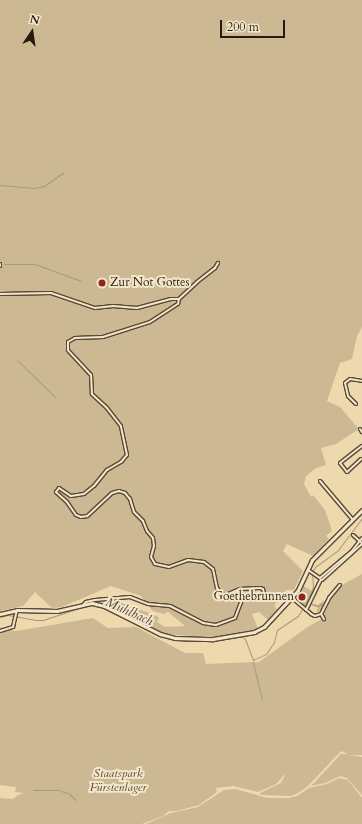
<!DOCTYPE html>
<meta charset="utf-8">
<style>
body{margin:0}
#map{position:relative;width:362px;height:824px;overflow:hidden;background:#eed9ae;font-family:Cardo,serif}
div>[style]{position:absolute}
.green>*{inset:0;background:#ccb893}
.stream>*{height:1px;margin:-0.5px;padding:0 0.5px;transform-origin:0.5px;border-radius:0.5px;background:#aa9878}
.roads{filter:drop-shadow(1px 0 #594936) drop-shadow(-1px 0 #594936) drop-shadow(0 1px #594936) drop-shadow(0 -1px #594936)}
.minor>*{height:2px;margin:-1px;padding:0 1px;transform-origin:1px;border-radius:1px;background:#f4e6ca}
.secondary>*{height:3px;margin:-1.5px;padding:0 1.5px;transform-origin:1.5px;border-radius:1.5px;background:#f4e6ca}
.dots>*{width:11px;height:11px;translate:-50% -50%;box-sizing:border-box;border:2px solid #f4e6ca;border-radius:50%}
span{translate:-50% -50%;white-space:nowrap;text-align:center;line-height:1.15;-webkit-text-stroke:4px #f4e6ca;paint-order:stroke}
.poi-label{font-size:12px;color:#27190e}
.left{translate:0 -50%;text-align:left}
.right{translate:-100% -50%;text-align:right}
.park-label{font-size:12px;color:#594936;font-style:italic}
.water-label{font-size:13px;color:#5b4c38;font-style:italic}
.north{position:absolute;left:12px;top:12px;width:40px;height:40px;-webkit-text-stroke:3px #f4e6ca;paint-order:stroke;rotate:13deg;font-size:11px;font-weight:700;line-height:16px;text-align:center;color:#27190e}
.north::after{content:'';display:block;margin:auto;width:14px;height:18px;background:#27190e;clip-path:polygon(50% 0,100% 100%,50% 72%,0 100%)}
.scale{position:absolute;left:220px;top:20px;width:65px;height:18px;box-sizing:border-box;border:2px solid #27190e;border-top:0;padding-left:5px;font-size:12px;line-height:14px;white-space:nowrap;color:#27190e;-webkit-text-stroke:3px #f4e6ca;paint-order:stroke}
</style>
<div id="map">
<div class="green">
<i style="clip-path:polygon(evenodd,0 0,362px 0,362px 327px,357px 336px,352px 359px,340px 363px,327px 401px,340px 407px,359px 429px,336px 444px,321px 448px,326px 465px,316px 468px,306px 476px,304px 484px,311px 497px,313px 495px,325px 510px,332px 531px,326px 536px,329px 539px,313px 556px,287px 544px,283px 551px,303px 571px,294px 590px,286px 590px,274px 606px,277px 609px,268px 620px,259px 612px,252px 614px,258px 629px,225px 637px,200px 637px,168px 634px,155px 630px,98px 602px,121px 606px,127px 605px,155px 615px,159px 618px,157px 622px,165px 627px,185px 626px,168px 612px,164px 614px,153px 611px,141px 596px,111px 586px,62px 607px,52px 608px,35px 592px,23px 606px,0 611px,0 0,262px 587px,265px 589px,265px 593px,257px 597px,255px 589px,262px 587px)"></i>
<i style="clip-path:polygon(362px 574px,362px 755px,349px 755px,362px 757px,362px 795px,347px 778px,340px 776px,325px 783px,311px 786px,341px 754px,348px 754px,341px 751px,307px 787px,296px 794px,291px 796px,261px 795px,260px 793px,281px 783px,286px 773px,276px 784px,258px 792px,233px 786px,216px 788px,217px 792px,199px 805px,177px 811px,169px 811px,163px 816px,142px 824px,0 824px,0 798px,13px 799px,18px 795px,24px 793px,15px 792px,16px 787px,0 785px,0 628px,16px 631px,93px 618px,108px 628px,136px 627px,185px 653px,203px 653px,206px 664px,259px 662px,309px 626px,322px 619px,331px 599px,340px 586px)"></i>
<i style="clip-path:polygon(302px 585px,312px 591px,304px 607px,293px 598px)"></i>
<i style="clip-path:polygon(323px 601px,326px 602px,324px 606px,321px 611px,316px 612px,318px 608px,310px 602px,318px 605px)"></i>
<i style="clip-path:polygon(339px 778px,348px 780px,362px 798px,362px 824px,146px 824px,171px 813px,198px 807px,224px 790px,236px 789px,267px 798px,289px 798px,297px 796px,309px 788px,327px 784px)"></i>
</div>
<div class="stream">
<i style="left:0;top:185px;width:35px;rotate:5deg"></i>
<i style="left:35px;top:188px;width:9px;rotate:-13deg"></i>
<i style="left:44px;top:186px;width:24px;rotate:-35deg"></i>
<i style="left:4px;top:264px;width:31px"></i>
<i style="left:35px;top:264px;width:49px;rotate:20.3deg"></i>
<i style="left:17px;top:360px;width:53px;rotate:44.2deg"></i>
<i style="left:310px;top:604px;width:8px;rotate:14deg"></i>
<i style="left:318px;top:606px;width:4px;rotate:-34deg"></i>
<i style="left:321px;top:604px;width:3px;rotate:72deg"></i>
<i style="left:0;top:617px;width:8px;rotate:-14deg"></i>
<i style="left:8px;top:615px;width:27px;rotate:10deg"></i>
<i style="left:35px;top:620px;width:8px"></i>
<i style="left:43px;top:620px;width:41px;rotate:-18.4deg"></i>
<i style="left:82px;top:607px;width:10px;rotate:-11deg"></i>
<i style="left:92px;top:605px;width:11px;rotate:15deg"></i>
<i style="left:103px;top:608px;width:73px;rotate:25.2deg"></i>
<i style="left:169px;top:639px;width:11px;rotate:5deg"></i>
<i style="left:183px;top:641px;width:28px"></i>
<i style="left:211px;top:641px;width:31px;rotate:-9deg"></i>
<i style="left:242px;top:636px;width:4px;rotate:45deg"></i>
<i style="left:245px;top:639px;width:22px;rotate:69deg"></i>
<i style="left:253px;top:660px;width:14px;rotate:-25deg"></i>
<i style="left:266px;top:654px;width:14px;rotate:-56deg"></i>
<i style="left:274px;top:642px;width:12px;rotate:-76deg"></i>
<i style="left:277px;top:630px;width:25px;rotate:-34deg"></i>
<i style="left:298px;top:616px;width:17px;rotate:-59deg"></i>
<i style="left:307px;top:601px;width:15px;rotate:-67deg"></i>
<i style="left:313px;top:587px;width:15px;rotate:-94deg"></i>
<i style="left:312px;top:572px;width:6px;rotate:-59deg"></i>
<i style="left:315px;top:567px;width:29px;rotate:-36deg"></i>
<i style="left:338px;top:550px;width:40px;rotate:-53deg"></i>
<i style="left:253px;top:662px;width:22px;rotate:77deg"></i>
<i style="left:258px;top:684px;width:16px;rotate:75deg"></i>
<i style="left:33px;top:790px;width:26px"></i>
<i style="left:61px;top:791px;width:7px;rotate:16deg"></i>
<i style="left:69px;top:794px;width:9px;rotate:41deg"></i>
</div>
<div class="roads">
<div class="minor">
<i style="left:0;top:264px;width:2px;rotate:90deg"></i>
<i style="left:0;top:294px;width:51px;rotate:-1.1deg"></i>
<i style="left:51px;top:293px;width:46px;rotate:18.8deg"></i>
<i style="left:95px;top:308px;width:18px;rotate:-6deg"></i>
<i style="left:113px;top:306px;width:24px;rotate:5deg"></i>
<i style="left:137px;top:308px;width:35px;rotate:-15deg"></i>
<i style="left:171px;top:299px;width:8px"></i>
<i style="left:356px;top:404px;width:11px;rotate:-135deg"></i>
<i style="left:348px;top:396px;width:13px;rotate:-103deg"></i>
<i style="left:345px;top:383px;width:6px;rotate:-39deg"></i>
<i style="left:350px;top:379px;width:12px;rotate:9deg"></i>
<i style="left:360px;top:429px;width:4px;rotate:56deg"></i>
<i style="left:361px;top:459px;width:19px;rotate:137deg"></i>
<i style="left:347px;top:472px;width:11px;rotate:-128deg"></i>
<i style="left:340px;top:463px;width:28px;rotate:-38deg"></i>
<i style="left:320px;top:481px;width:51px;rotate:49.8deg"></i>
<i style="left:353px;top:535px;width:12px;rotate:42deg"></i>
<i style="left:308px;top:570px;width:14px;rotate:34deg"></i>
<i style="left:320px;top:578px;width:42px;rotate:-40.2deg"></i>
<i style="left:352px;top:551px;width:16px;rotate:-52deg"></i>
<i style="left:322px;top:580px;width:54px;rotate:-42deg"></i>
<i style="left:291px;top:597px;width:26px;rotate:40deg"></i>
<i style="left:311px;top:614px;width:4px;rotate:27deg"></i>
<i style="left:315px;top:616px;width:6px;rotate:-18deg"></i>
<i style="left:321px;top:614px;width:6px;rotate:59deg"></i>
<i style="left:84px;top:604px;width:3px;rotate:-45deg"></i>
<i style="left:86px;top:602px;width:9px;rotate:-13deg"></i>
<i style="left:95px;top:600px;width:35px;rotate:-5deg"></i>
<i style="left:130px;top:597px;width:19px;rotate:21deg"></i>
<i style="left:148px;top:604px;width:22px;rotate:5deg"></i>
<i style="left:170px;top:606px;width:37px;rotate:27deg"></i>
<i style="left:203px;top:623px;width:13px;rotate:9deg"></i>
<i style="left:216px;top:625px;width:20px;rotate:-20deg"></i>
<i style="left:235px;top:618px;width:19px;rotate:-69deg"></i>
<i style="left:242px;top:600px;width:18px;rotate:-13deg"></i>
<i style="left:260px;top:596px;width:5px;rotate:-37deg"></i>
<i style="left:264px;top:593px;width:4px;rotate:-104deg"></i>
<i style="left:263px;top:589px;width:3px;rotate:-162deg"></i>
<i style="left:260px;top:588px;width:20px;rotate:177deg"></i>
<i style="left:240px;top:589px;width:13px;rotate:157deg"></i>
<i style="left:228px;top:594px;width:6px;rotate:180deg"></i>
<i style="left:222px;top:594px;width:8px;rotate:-130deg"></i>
<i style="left:217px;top:588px;width:19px;rotate:-102deg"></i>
<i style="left:213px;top:569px;width:11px;rotate:-142deg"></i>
<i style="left:204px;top:562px;width:16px;rotate:-173deg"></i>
<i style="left:188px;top:560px;width:20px;rotate:160deg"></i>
<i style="left:169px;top:567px;width:14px;rotate:-168deg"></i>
<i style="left:155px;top:564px;width:8px;rotate:-120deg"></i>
<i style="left:151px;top:557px;width:11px;rotate:-75deg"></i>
<i style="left:154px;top:546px;width:8px;rotate:-97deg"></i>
<i style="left:153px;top:538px;width:9px;rotate:-131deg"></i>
<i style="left:147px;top:531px;width:11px;rotate:-112deg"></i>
<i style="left:143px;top:521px;width:13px;rotate:-135deg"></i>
<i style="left:134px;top:512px;width:14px;rotate:-107deg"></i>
<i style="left:130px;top:499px;width:8px;rotate:-130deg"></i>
<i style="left:125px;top:493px;width:6px;rotate:-162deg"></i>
<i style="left:119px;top:491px;width:7px;rotate:164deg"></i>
<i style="left:112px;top:493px;width:34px;rotate:137deg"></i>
<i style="left:87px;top:516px;width:6px;rotate:171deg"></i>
<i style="left:81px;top:517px;width:5px;rotate:-158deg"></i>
<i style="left:76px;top:515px;width:16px;rotate:-125deg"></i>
<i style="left:67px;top:502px;width:15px;rotate:-138deg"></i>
<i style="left:56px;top:492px;width:5px;rotate:-53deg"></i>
<i style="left:59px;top:488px;width:14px;rotate:34deg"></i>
<i style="left:71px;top:496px;width:13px;rotate:-9deg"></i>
<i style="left:84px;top:494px;width:13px;rotate:-39deg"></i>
<i style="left:94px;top:486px;width:21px;rotate:-51deg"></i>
<i style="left:107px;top:470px;width:16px;rotate:-30deg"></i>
<i style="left:121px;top:462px;width:9px;rotate:-49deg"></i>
<i style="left:127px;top:455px;width:30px;rotate:-102deg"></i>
<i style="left:121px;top:426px;width:23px;rotate:-128deg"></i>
<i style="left:107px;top:408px;width:21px;rotate:-137deg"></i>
<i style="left:92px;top:394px;width:19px;rotate:-93deg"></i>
<i style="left:91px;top:375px;width:34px;rotate:-133deg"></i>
<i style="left:68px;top:350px;width:8px;rotate:-90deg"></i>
<i style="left:68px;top:342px;width:8px;rotate:-30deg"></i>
<i style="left:75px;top:338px;width:28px;rotate:-2deg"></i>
<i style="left:103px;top:337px;width:49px;rotate:-17.7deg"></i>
<i style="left:150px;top:322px;width:33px;rotate:-33deg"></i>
<i style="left:178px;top:304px;width:5px;rotate:-79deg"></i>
<i style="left:179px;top:299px;width:25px;rotate:-43deg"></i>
<i style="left:197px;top:282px;width:23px;rotate:-38deg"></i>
<i style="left:215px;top:268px;width:6px;rotate:-59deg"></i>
<i style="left:306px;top:610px;width:34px;rotate:-64deg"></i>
<i style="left:321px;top:614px;width:18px;rotate:-63deg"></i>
<i style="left:329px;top:598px;width:17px;rotate:-50deg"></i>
<i style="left:0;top:631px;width:14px;rotate:-17deg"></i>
<i style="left:13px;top:627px;width:17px;rotate:-77deg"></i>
</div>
<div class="secondary">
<i style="left:0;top:614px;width:17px;rotate:-13deg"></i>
<i style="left:17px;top:610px;width:40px;rotate:1.4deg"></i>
<i style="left:57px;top:611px;width:36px;rotate:-13deg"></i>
<i style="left:92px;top:603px;width:12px;rotate:14deg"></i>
<i style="left:104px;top:606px;width:63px;rotate:26.6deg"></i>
<i style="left:160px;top:634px;width:16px;rotate:15deg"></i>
<i style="left:175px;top:638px;width:38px;rotate:2deg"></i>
<i style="left:213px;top:639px;width:42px;rotate:-9.7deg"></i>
<i style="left:254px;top:632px;width:11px;rotate:-27deg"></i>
<i style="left:264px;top:627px;width:50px;rotate:-47.4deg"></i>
<i style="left:298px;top:590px;width:33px;rotate:-65deg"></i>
<i style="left:312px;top:560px;width:71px;rotate:-45deg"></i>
</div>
</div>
<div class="dots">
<i style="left:102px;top:283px;background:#8f2418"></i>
<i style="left:302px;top:597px;background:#8f2418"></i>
</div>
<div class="poi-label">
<span class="left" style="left:110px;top:283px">Zur Not Gottes</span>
<span class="right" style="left:294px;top:597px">Goethebrunnen</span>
</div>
<div class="park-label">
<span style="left:118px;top:781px">Staatspark<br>Fürstenlager</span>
</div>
<div class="water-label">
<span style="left:129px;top:612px;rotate:24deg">Mühlbach</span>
</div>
<div class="north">N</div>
<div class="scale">200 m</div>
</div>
